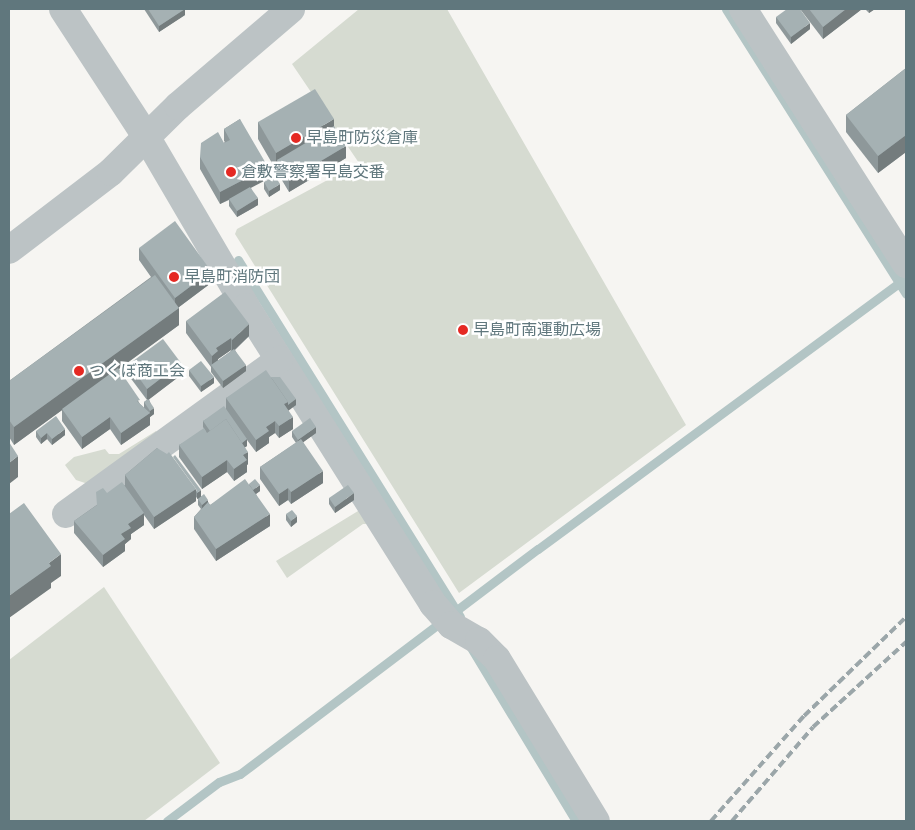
<!DOCTYPE html>
<meta charset="utf-8">
<style>
body{margin:0}
#map{position:relative;width:915px;height:830px;overflow:hidden;background:#f6f5f2;font-family:"Space Grotesk","Noto Sans JP",sans-serif}
div>[style]{position:absolute}
.green>*{inset:0;background:#d6dbd1}
.stream>*{height:9px;margin:-4.5px;padding:0 4.5px;transform-origin:4.5px;border-radius:4.5px;background:#b3c5c5}
.minor>*{height:28px;margin:-14px;padding:0 14px;transform-origin:14px;border-radius:14px;background:#bcc3c5}
.rail>*{height:4px;margin-top:-2px;transform-origin:0;background:repeating-linear-gradient(90deg,#9ba6a9 0 8px,transparent 0 12px)}
.wall>*{inset:0;background:#8e989a}
.shaded-wall>*{inset:0;background:#747c7d}
.building>*{inset:0;background:#a5b1b3}
.dots>*{width:14px;height:14px;translate:-50% -50%;box-sizing:border-box;border:2px solid #fff;border-radius:50%}
span{translate:-50% -50%;white-space:nowrap;text-align:center;line-height:1.15;-webkit-text-stroke:5px #fff;paint-order:stroke}
.poi-label{font-size:16px;color:#60777d}
.left{translate:0 -50%;text-align:left}
.frame{position:absolute;inset:0;border:10px solid #60777d;pointer-events:none}
</style>
<div id="map">
<div class="green">
<i style="clip-path:polygon(359px 9px,447px 9px,686px 425px,459px 593px,235px 234px,237px 229px,359px 163px,292px 64px)"></i>
<i style="clip-path:polygon(156px 431px,159px 436px,88px 484px,76px 480px,65px 465px,74px 457px,105px 449px,109px 454px,119px 454px)"></i>
<i style="clip-path:polygon(363px 508px,372px 524px,363px 524px,287px 578px,276px 561px)"></i>
<i style="clip-path:polygon(104px 587px,220px 763px,144px 821px,9px 821px,9px 660px)"></i>
</div>
<div class="stream">
<i style="left:726px;top:9px;width:337px;rotate:57.7deg"></i>
<i style="left:238px;top:260px;width:420px;rotate:58.1deg"></i>
<i style="left:470px;top:646px;width:205px;rotate:58.8deg"></i>
<i style="left:167px;top:821px;width:65px;rotate:-36.9deg"></i>
<i style="left:219px;top:782px;width:22px;rotate:-21deg"></i>
<i style="left:240px;top:774px;width:373px;rotate:-37.1deg"></i>
<i style="left:538px;top:549px;width:457px;rotate:-36.4deg"></i>
</div>
<div class="minor">
<i style="left:63px;top:9px;width:154px;rotate:56.9deg"></i>
<i style="left:147px;top:138px;width:196px;rotate:59.6deg"></i>
<i style="left:246px;top:307px;width:351px;rotate:57.8deg"></i>
<i style="left:433px;top:604px;width:28px;rotate:49deg"></i>
<i style="left:451px;top:625px;width:32px;rotate:30deg"></i>
<i style="left:479px;top:641px;width:25px;rotate:45deg"></i>
<i style="left:497px;top:659px;width:190px;rotate:58.6deg"></i>
<i style="left:743px;top:9px;width:303px;rotate:57.4deg"></i>
<i style="left:9px;top:250px;width:128px;rotate:-37.4deg"></i>
<i style="left:111px;top:172px;width:94px;rotate:-44.6deg"></i>
<i style="left:178px;top:106px;width:149px;rotate:-40.6deg"></i>
<i style="left:66px;top:514px;width:263px;rotate:-35.9deg"></i>
</div>
<div class="rail">
<i style="left:711px;top:821px;width:140px;rotate:-48.5deg"></i>
<i style="left:804px;top:716px;width:142px;rotate:-44.1deg"></i>
<i style="left:732px;top:821px;width:124px;rotate:-49.2deg"></i>
<i style="left:813px;top:727px;width:126px;rotate:-42.4deg"></i>
</div>
<div class="wall">
<i style="clip-path:polygon(144px 9px,185px 9px,185px 15px,159px 32px)"></i>
<i style="clip-path:polygon(800px 9px,862px 9px,823px 39px)"></i>
<i style="clip-path:polygon(865px 9px,875px 9px,869px 13px)"></i>
<i style="clip-path:polygon(776px 17px,810px 29px,791px 44px,776px 23px)"></i>
<i style="clip-path:polygon(906px 68px,906px 152px,878px 173px,846px 132px,846px 115px)"></i>
<i style="clip-path:polygon(240px 119px,251px 188px,258px 205px,237px 217px,229px 206px,229px 200px,220px 204px,200px 169px,200px 157px,225px 142px,224px 141px,224px 129px)"></i>
<i style="clip-path:polygon(258px 122px,334px 126px,346px 158px,289px 192px,277px 172px,277px 170px,276px 170px,258px 139px)"></i>
<i style="clip-path:polygon(264px 182px,280px 190px,269px 197px,264px 189px)"></i>
<i style="clip-path:polygon(139px 248px,211px 283px,179px 307px,179px 325px,119px 369px,140px 404px,144px 408px,144px 402px,147px 400px,129px 376px,129px 364px,181px 375px,149px 399px,154px 414px,150px 417px,150px 425px,121px 445px,110px 429px,82px 449px,62px 421px,62px 410px,14px 445px,9px 437px,9px 381px,151px 277px,139px 260px)"></i>
<i style="clip-path:polygon(evenodd,186px 321px,249px 336px,235px 350px,246px 371px,223px 388px,211px 372px,211px 367px,186px 333px,186px 321px,231px 350px,231px 351px,218px 361px,218px 359px,231px 350px)"></i>
<i style="clip-path:polygon(189px 370px,214px 383px,201px 392px,189px 376px)"></i>
<i style="clip-path:polygon(271px 377px,296px 405px,288px 410px,293px 429px,279px 438px,275px 433px,269px 437px,269px 443px,256px 452px,247px 440px,247px 446px,245px 447px,248px 464px,247px 465px,247px 472px,234px 481px,227px 472px,202px 489px,179px 457px,179px 445px,206px 432px,203px 427px,203px 421px,226px 409px,226px 398px)"></i>
<i style="clip-path:polygon(36px 431px,65px 435px,52px 445px,47px 439px,41px 444px,36px 437px)"></i>
<i style="clip-path:polygon(292px 431px,316px 433px,303px 442px,323px 483px,291px 504px,288px 500px,279px 506px,260px 479px,260px 467px,296px 443px,292px 437px)"></i>
<i style="clip-path:polygon(157px 448px,201px 496px,208px 502px,210px 505px,249px 485px,249px 484px,260px 491px,256px 494px,270px 526px,216px 561px,194px 529px,194px 517px,201px 509px,198px 505px,198px 499px,196px 497px,196px 501px,154px 529px,144px 515px,144px 525px,131px 534px,131px 539px,125px 544px,125px 551px,103px 567px,74px 533px,74px 521px,125px 485px,125px 475px)"></i>
<i style="clip-path:polygon(329px 498px,354px 500px,335px 513px,329px 504px)"></i>
<i style="clip-path:polygon(286px 514px,297px 522px,291px 527px,286px 520px)"></i>
</div>
<div class="shaded-wall">
<i style="clip-path:polygon(185px 9px,185px 15px,159px 32px,159px 26px)"></i>
<i style="clip-path:polygon(846px 9px,862px 9px,823px 39px,823px 27px)"></i>
<i style="clip-path:polygon(869px 9px,875px 9px,869px 13px)"></i>
<i style="clip-path:polygon(810px 23px,810px 29px,791px 44px,791px 37px)"></i>
<i style="clip-path:polygon(334px 119px,334px 136px,277px 160px,277px 170px,276px 170px,276px 153px)"></i>
<i style="clip-path:polygon(906px 135px,906px 152px,878px 173px,878px 156px)"></i>
<i style="clip-path:polygon(346px 146px,346px 158px,289px 192px,289px 180px)"></i>
<i style="clip-path:polygon(268px 167px,268px 179px,220px 204px,220px 192px)"></i>
<i style="clip-path:polygon(280px 184px,280px 190px,269px 197px,269px 191px)"></i>
<i style="clip-path:polygon(258px 198px,258px 205px,237px 217px,237px 211px)"></i>
<i style="clip-path:polygon(211px 271px,211px 283px,175px 310px,175px 298px)"></i>
<i style="clip-path:polygon(179px 308px,179px 325px,14px 445px,14px 427px)"></i>
<i style="clip-path:polygon(249px 324px,249px 336px,232px 352px,232px 340px)"></i>
<i style="clip-path:polygon(231px 338px,231px 350px,218px 359px,218px 363px,212px 366px,212px 356px,216px 348px)"></i>
<i style="clip-path:polygon(181px 363px,181px 375px,147px 401px,147px 389px)"></i>
<i style="clip-path:polygon(246px 365px,246px 371px,223px 388px,223px 381px)"></i>
<i style="clip-path:polygon(214px 377px,214px 383px,201px 392px,201px 386px)"></i>
<i style="clip-path:polygon(296px 399px,296px 405px,288px 411px,284px 404px,288px 402px)"></i>
<i style="clip-path:polygon(154px 408px,154px 414px,150px 417px,150px 425px,121px 445px,121px 433px,150px 413px,150px 411px)"></i>
<i style="clip-path:polygon(110px 417px,110px 429px,82px 449px,82px 437px)"></i>
<i style="clip-path:polygon(293px 417px,293px 429px,279px 438px,279px 426px)"></i>
<i style="clip-path:polygon(275px 421px,275px 433px,269px 437px,269px 443px,256px 452px,256px 440px,266px 427px)"></i>
<i style="clip-path:polygon(316px 427px,316px 433px,298px 446px,298px 440px)"></i>
<i style="clip-path:polygon(65px 429px,65px 435px,52px 445px,52px 439px)"></i>
<i style="clip-path:polygon(47px 433px,47px 439px,41px 444px,41px 438px)"></i>
<i style="clip-path:polygon(247px 439px,247px 446px,241px 450px,241px 444px)"></i>
<i style="clip-path:polygon(248px 452px,248px 464px,247px 465px,247px 472px,234px 481px,234px 469px,243px 455px)"></i>
<i style="clip-path:polygon(18px 456px,18px 477px,9px 484px,9px 463px)"></i>
<i style="clip-path:polygon(227px 460px,227px 472px,202px 489px,202px 477px)"></i>
<i style="clip-path:polygon(323px 471px,323px 483px,291px 504px,291px 492px)"></i>
<i style="clip-path:polygon(260px 485px,260px 491px,253px 496px,253px 490px)"></i>
<i style="clip-path:polygon(288px 488px,288px 500px,279px 506px,279px 494px)"></i>
<i style="clip-path:polygon(196px 489px,196px 501px,154px 529px,154px 517px)"></i>
<i style="clip-path:polygon(201px 490px,201px 497px,197px 499px,197px 493px)"></i>
<i style="clip-path:polygon(354px 493px,354px 500px,335px 513px,335px 507px)"></i>
<i style="clip-path:polygon(208px 500px,208px 506px,202px 511px,202px 505px)"></i>
<i style="clip-path:polygon(144px 513px,144px 525px,131px 534px,131px 539px,125px 544px,125px 551px,103px 567px,103px 555px,121px 534px,128px 524px)"></i>
<i style="clip-path:polygon(270px 514px,270px 526px,216px 561px,216px 549px)"></i>
<i style="clip-path:polygon(297px 516px,297px 522px,291px 527px,291px 521px)"></i>
<i style="clip-path:polygon(61px 554px,61px 576px,51px 583px,51px 588px,9px 618px,9px 596px,49px 563px)"></i>
</div>
<div class="building">
<i style="clip-path:polygon(148px 9px,185px 9px,159px 26px)"></i>
<i style="clip-path:polygon(787px 9px,800px 9px,810px 23px,791px 37px,776px 17px)"></i>
<i style="clip-path:polygon(809px 9px,846px 9px,823px 27px)"></i>
<i style="clip-path:polygon(906px 68px,906px 135px,878px 156px,846px 115px)"></i>
<i style="clip-path:polygon(315px 89px,334px 119px,276px 153px,258px 122px)"></i>
<i style="clip-path:polygon(240px 119px,268px 167px,220px 192px,200px 157px,201px 143px,218px 132px,224px 143px,230px 140px,224px 129px)"></i>
<i style="clip-path:polygon(334px 126px,346px 146px,289px 180px,277px 160px)"></i>
<i style="clip-path:polygon(275px 176px,280px 184px,269px 191px,264px 182px)"></i>
<i style="clip-path:polygon(250px 187px,258px 198px,237px 211px,229px 199px)"></i>
<i style="clip-path:polygon(175px 221px,211px 271px,175px 298px,139px 248px)"></i>
<i style="clip-path:polygon(155px 275px,179px 308px,14px 427px,9px 420px,9px 381px)"></i>
<i style="clip-path:polygon(225px 292px,249px 324px,232px 340px,231px 338px,216px 348px,218px 351px,212px 356px,186px 321px)"></i>
<i style="clip-path:polygon(163px 339px,181px 363px,147px 389px,129px 364px)"></i>
<i style="clip-path:polygon(234px 349px,246px 365px,223px 381px,211px 365px)"></i>
<i style="clip-path:polygon(201px 361px,214px 377px,201px 386px,189px 370px)"></i>
<i style="clip-path:polygon(118px 368px,140px 400px,137px 401px,150px 413px,121px 433px,110px 417px,82px 437px,62px 409px)"></i>
<i style="clip-path:polygon(266px 370px,288px 402px,284px 404px,293px 417px,279px 426px,275px 421px,266px 427px,269px 431px,256px 440px,226px 398px)"></i>
<i style="clip-path:polygon(271px 377px,280px 377px,296px 399px,288px 405px,288px 402px)"></i>
<i style="clip-path:polygon(148px 399px,154px 408px,150px 411px,144px 402px)"></i>
<i style="clip-path:polygon(224px 406px,247px 439px,242px 443px,226px 419px,210px 431px,203px 421px)"></i>
<i style="clip-path:polygon(56px 416px,65px 429px,52px 439px,47px 433px,41px 438px,36px 431px)"></i>
<i style="clip-path:polygon(310px 418px,316px 427px,298px 440px,292px 431px)"></i>
<i style="clip-path:polygon(226px 419px,248px 452px,243px 455px,247px 460px,234px 469px,227px 460px,202px 477px,179px 445px,204px 428px,207px 433px)"></i>
<i style="clip-path:polygon(301px 439px,323px 471px,291px 492px,288px 488px,279px 494px,260px 467px)"></i>
<i style="clip-path:polygon(9px 442px,18px 456px,9px 463px)"></i>
<i style="clip-path:polygon(157px 448px,167px 454px,169px 452px,196px 489px,154px 517px,125px 475px)"></i>
<i style="clip-path:polygon(175px 455px,201px 490px,197px 493px,196px 489px,173px 457px)"></i>
<i style="clip-path:polygon(245px 479px,270px 514px,216px 549px,194px 517px,208px 502px,210px 505px)"></i>
<i style="clip-path:polygon(255px 479px,260px 485px,253px 490px,249px 484px)"></i>
<i style="clip-path:polygon(122px 482px,144px 513px,128px 524px,131px 528px,121px 534px,125px 539px,103px 555px,74px 521px,97px 505px,96px 492px,103px 488px,107px 493px)"></i>
<i style="clip-path:polygon(348px 485px,354px 493px,335px 507px,329px 498px)"></i>
<i style="clip-path:polygon(204px 494px,208px 500px,202px 505px,198px 499px)"></i>
<i style="clip-path:polygon(24px 503px,61px 554px,49px 563px,51px 566px,9px 596px,9px 514px)"></i>
<i style="clip-path:polygon(292px 510px,297px 516px,291px 521px,286px 514px)"></i>
</div>
<div class="dots">
<i style="left:296px;top:138px;background:#e52923"></i>
<i style="left:231px;top:172px;background:#e52923"></i>
<i style="left:174px;top:277px;background:#e52923"></i>
<i style="left:463px;top:330px;background:#e52923"></i>
<i style="left:79px;top:371px;background:#e52923"></i>
</div>
<div class="poi-label">
<span class="left" style="left:306px;top:138px">早島町防災倉庫</span>
<span class="left" style="left:241px;top:172px">倉敷警察署早島交番</span>
<span class="left" style="left:184px;top:277px">早島町消防団</span>
<span class="left" style="left:473px;top:330px">早島町南運動広場</span>
<span class="left" style="left:89px;top:371px">つくぼ商工会</span>
</div>
<div class="frame"></div>
</div>
